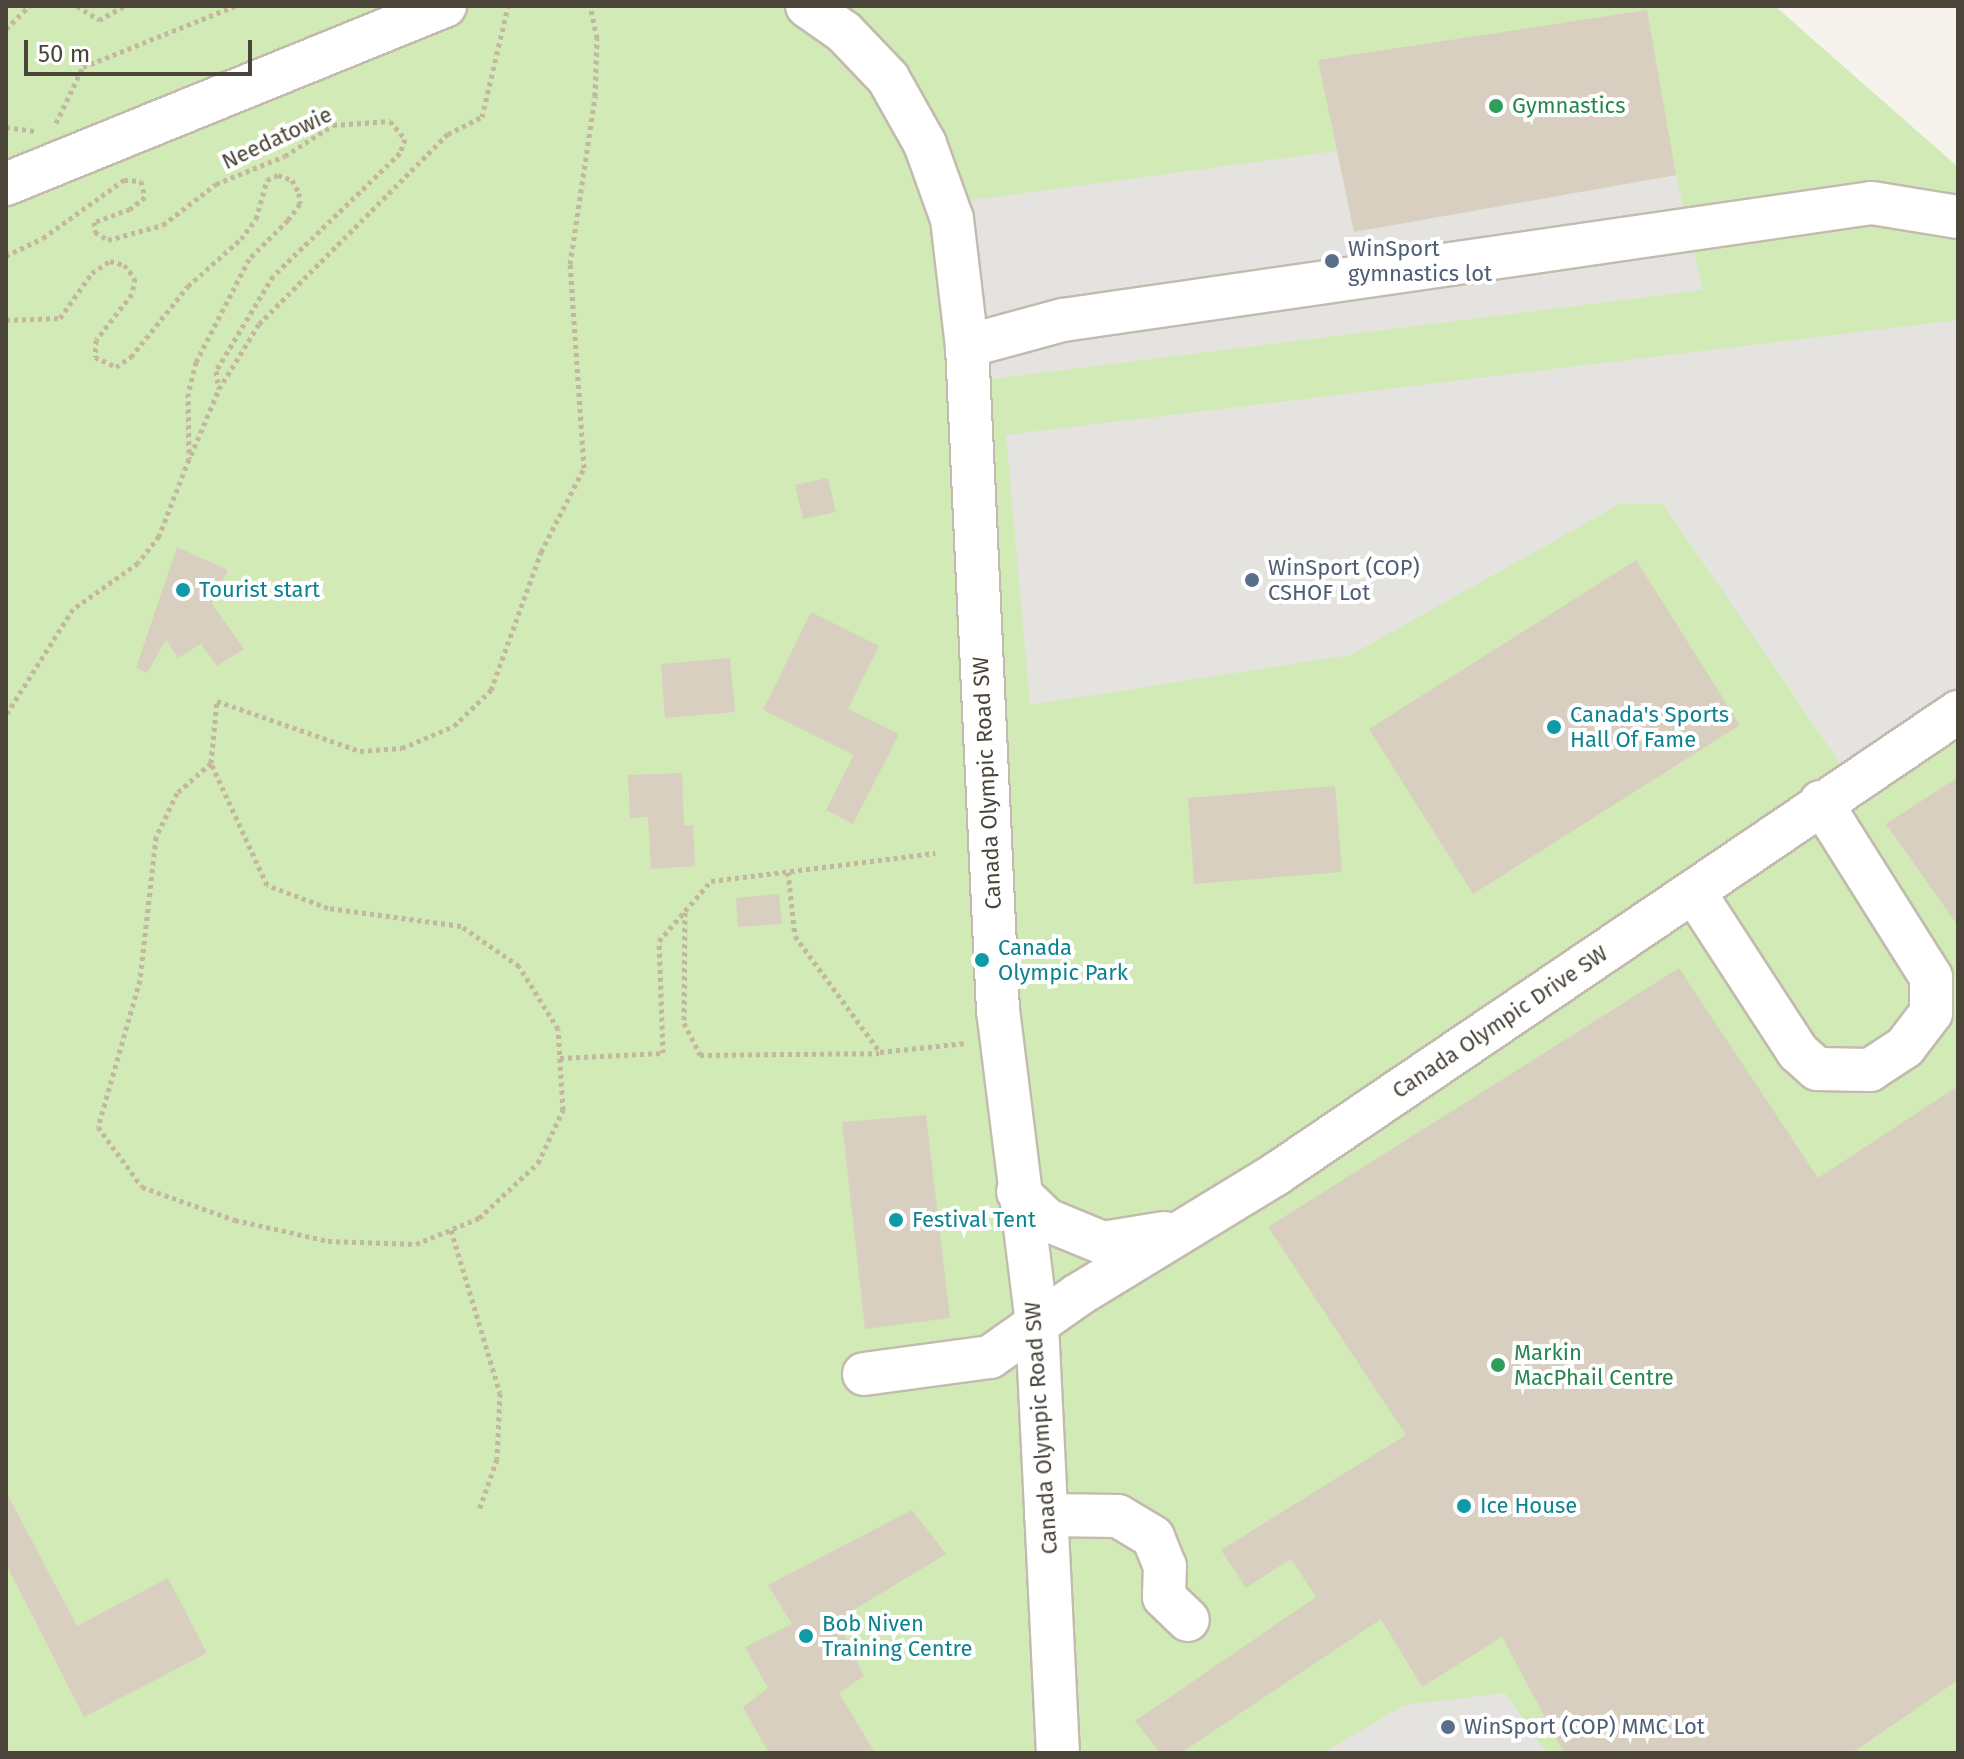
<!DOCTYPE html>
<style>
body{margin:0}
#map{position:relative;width:1964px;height:1759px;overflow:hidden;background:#f6f3ec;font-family:"Fira Sans",sans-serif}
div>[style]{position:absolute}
.green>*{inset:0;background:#d2eab5}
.parking>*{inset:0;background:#e5e3e0}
.building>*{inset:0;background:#d8cfc1}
.path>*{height:5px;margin-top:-2.5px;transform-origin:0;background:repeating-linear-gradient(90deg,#c4b79f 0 4px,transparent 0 8px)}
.roads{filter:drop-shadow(2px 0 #c2bbae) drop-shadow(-2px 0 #c2bbae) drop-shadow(0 2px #c2bbae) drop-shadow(0 -2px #c2bbae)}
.minor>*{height:42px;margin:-21px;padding:0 21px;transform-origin:21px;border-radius:21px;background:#fff}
.dots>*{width:22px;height:22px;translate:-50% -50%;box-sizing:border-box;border:4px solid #fff;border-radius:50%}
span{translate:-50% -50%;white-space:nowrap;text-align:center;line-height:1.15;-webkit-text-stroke:8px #fff;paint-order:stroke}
.leisure-label{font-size:22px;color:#27864d}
.left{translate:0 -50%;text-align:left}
.street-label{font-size:22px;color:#4b4439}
.service-label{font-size:22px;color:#4e5e75}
.culture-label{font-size:22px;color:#0d838f}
.frame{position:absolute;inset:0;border:8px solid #4b4439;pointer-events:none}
.scale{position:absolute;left:24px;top:40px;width:228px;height:36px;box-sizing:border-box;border:4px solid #4b4439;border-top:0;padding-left:10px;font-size:24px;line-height:28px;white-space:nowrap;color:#4b4439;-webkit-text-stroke:6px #fff;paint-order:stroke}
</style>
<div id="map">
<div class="green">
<i style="clip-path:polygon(6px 6px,1775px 6px,1958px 167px,1958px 1753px,6px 1753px)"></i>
</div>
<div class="parking">
<i style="clip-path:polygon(1337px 151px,1354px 232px,1676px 175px,1703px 290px,985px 380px,958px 202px)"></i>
<i style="clip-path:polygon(1958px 320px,1958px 696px,1841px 765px,1663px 504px,1620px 504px,1351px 655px,1030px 705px,1006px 435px)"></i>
<i style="clip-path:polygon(1505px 1693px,1547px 1753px,1323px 1753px,1404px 1705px)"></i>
</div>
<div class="building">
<i style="clip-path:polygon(1647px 10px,1676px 175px,1354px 232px,1318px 60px)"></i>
<i style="clip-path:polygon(828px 478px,836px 512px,803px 519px,795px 485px)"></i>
<i style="clip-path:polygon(177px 547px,228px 570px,212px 604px,244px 649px,217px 666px,201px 644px,178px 658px,166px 640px,147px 673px,136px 668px)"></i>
<i style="clip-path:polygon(1636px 560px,1740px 725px,1473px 894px,1369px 729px)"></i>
<i style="clip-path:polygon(811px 612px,879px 646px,848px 709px,899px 734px,853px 824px,826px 810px,854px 755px,763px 710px)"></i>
<i style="clip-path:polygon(730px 658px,735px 712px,665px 718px,661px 664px)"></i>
<i style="clip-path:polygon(682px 773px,684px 826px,693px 825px,695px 866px,651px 869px,648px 817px,630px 818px,628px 775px)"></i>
<i style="clip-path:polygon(1958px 777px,1958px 926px,1886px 824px)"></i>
<i style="clip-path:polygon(1335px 786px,1342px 872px,1194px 884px,1188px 798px)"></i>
<i style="clip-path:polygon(779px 894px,782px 924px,738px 927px,736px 898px)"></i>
<i style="clip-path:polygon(1679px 968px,1818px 1178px,1958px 1086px,1958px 1680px,1852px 1753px,1564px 1753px,1502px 1637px,1422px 1687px,1381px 1619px,1181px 1753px,1160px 1753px,1135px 1721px,1316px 1597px,1291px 1559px,1246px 1588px,1221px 1550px,1406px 1435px,1268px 1227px)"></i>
<i style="clip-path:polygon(926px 1115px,950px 1318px,865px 1329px,842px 1122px)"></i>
<i style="clip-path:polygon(6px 1492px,77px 1626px,168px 1578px,207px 1653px,84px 1717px,6px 1564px)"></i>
<i style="clip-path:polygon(912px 1510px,946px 1554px,837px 1620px,864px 1676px,839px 1693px,875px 1753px,769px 1753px,743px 1707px,768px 1688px,745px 1647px,792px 1624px,768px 1585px)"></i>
</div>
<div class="path">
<i style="left:77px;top:6px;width:26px;rotate:32deg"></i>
<i style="left:99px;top:20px;width:29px;rotate:-29deg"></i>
<i style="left:6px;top:29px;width:33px;rotate:-45deg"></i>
<i style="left:56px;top:123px;width:62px;rotate:-64.3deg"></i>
<i style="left:83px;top:67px;width:164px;rotate:-21.9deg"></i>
<i style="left:6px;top:127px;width:30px;rotate:8deg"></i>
<i style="left:6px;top:256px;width:41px;rotate:-25.9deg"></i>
<i style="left:43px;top:238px;width:100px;rotate:-35.6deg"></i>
<i style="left:124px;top:180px;width:17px;rotate:3deg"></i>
<i style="left:141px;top:181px;width:16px;rotate:76deg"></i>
<i style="left:145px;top:197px;width:19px;rotate:141deg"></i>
<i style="left:130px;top:209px;width:38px;rotate:160deg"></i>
<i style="left:94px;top:222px;width:10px;rotate:84deg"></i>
<i style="left:95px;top:232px;width:15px;rotate:32deg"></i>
<i style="left:108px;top:240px;width:57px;rotate:-15.3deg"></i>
<i style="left:163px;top:225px;width:67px;rotate:-37.7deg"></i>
<i style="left:216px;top:184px;width:74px;rotate:-22.1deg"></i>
<i style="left:285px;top:156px;width:57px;rotate:-32.9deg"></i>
<i style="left:333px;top:125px;width:57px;rotate:-4deg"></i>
<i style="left:390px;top:121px;width:23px;rotate:50deg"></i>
<i style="left:405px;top:139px;width:15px;rotate:110deg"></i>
<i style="left:400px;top:153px;width:177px;rotate:135.9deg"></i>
<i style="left:273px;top:276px;width:111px;rotate:121deg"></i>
<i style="left:216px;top:371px;width:18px;rotate:81deg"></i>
<i style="left:6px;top:320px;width:54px;rotate:-2.1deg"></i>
<i style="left:60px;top:318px;width:55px;rotate:-54.6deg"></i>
<i style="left:92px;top:273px;width:22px;rotate:-34deg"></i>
<i style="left:110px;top:261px;width:15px;rotate:16deg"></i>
<i style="left:124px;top:265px;width:17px;rotate:50deg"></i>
<i style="left:135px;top:278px;width:16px;rotate:101deg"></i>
<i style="left:132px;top:294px;width:58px;rotate:128deg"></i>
<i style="left:96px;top:340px;width:17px;rotate:93deg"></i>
<i style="left:95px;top:357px;width:23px;rotate:25deg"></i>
<i style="left:116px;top:367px;width:18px;rotate:-34deg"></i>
<i style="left:131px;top:357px;width:91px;rotate:-51.2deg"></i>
<i style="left:188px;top:286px;width:71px;rotate:-41.6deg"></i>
<i style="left:241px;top:239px;width:25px;rotate:-53deg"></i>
<i style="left:256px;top:219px;width:41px;rotate:-74.2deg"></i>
<i style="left:267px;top:180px;width:12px;rotate:-24deg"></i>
<i style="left:278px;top:175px;width:15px;rotate:20deg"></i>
<i style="left:292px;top:180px;width:15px;rotate:62deg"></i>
<i style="left:299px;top:193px;width:11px;rotate:85deg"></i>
<i style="left:300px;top:204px;width:20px;rotate:127deg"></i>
<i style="left:288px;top:220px;width:55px;rotate:135deg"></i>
<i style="left:249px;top:259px;width:116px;rotate:117.2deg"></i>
<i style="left:196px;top:362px;width:32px;rotate:104deg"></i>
<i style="left:188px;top:393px;width:66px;rotate:89.1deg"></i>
<i style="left:189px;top:459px;width:83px;rotate:111.3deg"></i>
<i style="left:159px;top:536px;width:34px;rotate:128deg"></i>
<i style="left:138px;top:563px;width:80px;rotate:144.7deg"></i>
<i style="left:73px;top:609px;width:125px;rotate:122.3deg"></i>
<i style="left:191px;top:455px;width:72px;rotate:-67deg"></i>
<i style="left:219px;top:389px;width:76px;rotate:-58.4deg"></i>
<i style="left:259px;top:324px;width:268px;rotate:-45.2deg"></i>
<i style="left:448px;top:134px;width:38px;rotate:-27deg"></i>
<i style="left:482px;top:117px;width:114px;rotate:-76.8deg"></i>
<i style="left:211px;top:763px;width:45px;rotate:138.6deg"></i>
<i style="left:177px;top:793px;width:49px;rotate:115.5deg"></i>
<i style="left:156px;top:837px;width:144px;rotate:96.4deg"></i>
<i style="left:140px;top:980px;width:153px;rotate:105.9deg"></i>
<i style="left:98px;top:1127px;width:74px;rotate:53.7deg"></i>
<i style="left:142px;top:1187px;width:99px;rotate:19.5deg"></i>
<i style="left:235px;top:1220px;width:95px;rotate:12.7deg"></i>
<i style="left:328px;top:1241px;width:88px;rotate:2deg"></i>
<i style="left:416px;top:1244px;width:68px;rotate:-22.4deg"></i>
<i style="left:479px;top:1218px;width:81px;rotate:-43deg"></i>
<i style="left:538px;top:1163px;width:59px;rotate:-64.7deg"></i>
<i style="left:563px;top:1110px;width:81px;rotate:-93.5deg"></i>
<i style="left:558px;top:1029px;width:74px;rotate:-121.8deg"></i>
<i style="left:519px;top:966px;width:70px;rotate:-145.4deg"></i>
<i style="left:461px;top:926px;width:134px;rotate:-172.3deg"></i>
<i style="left:328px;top:908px;width:65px;rotate:-159.3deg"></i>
<i style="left:267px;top:885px;width:134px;rotate:-114.7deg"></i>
<i style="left:211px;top:763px;width:62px;rotate:-84.5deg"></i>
<i style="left:217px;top:701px;width:151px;rotate:19.3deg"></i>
<i style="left:360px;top:751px;width:42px;rotate:-4.1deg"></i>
<i style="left:402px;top:748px;width:56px;rotate:-22.9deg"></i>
<i style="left:454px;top:726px;width:52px;rotate:-44.2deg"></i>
<i style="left:491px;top:690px;width:147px;rotate:-70.1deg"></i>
<i style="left:541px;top:552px;width:94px;rotate:-62.9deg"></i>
<i style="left:584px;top:468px;width:204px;rotate:-93.9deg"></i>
<i style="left:570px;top:264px;width:170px;rotate:-81.5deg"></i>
<i style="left:595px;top:96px;width:58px;rotate:-88deg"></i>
<i style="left:597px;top:38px;width:33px;rotate:-102deg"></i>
<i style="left:788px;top:872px;width:64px;rotate:83.8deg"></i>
<i style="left:795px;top:936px;width:144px;rotate:53.8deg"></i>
<i style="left:880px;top:1052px;width:86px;rotate:-6deg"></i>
<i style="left:685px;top:912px;width:111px;rotate:90.5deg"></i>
<i style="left:684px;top:1023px;width:36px;rotate:63deg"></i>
<i style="left:700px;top:1055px;width:179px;rotate:-0.6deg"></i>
<i style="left:560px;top:1058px;width:103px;rotate:-2.8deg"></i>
<i style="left:663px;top:1053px;width:112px;rotate:-92deg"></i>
<i style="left:659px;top:941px;width:79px;rotate:-49.1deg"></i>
<i style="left:711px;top:881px;width:226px;rotate:-7.1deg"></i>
<i style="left:451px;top:1230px;width:170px;rotate:73.3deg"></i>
<i style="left:500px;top:1393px;width:66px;rotate:92.6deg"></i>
<i style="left:497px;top:1459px;width:54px;rotate:109.4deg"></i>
</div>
<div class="roads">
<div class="minor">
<i style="left:807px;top:6px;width:45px;rotate:35.1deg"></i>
<i style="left:844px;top:32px;width:64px;rotate:46.3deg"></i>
<i style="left:888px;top:78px;width:76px;rotate:60.7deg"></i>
<i style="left:925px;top:144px;width:80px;rotate:70.2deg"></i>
<i style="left:952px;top:219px;width:128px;rotate:83.3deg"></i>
<i style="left:967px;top:346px;width:665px;rotate:87.33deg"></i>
<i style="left:998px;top:1010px;width:317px;rotate:82.9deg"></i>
<i style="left:1037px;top:1325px;width:429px;rotate:87.2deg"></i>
<i style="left:6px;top:184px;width:474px;rotate:-22.1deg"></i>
<i style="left:967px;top:346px;width:99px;rotate:-15.2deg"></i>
<i style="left:1063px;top:320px;width:817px;rotate:-8.23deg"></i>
<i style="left:1872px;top:203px;width:87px;rotate:9.2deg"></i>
<i style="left:1694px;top:892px;width:191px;rotate:57deg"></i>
<i style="left:1798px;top:1052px;width:25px;rotate:42deg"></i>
<i style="left:1817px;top:1069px;width:53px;rotate:1.1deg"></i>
<i style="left:1870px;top:1070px;width:42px;rotate:-33.3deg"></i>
<i style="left:1905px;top:1047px;width:43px;rotate:-52.6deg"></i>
<i style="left:1931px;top:1013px;width:36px;rotate:-90deg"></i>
<i style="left:1931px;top:977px;width:207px;rotate:-122.2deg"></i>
<i style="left:1018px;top:1192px;width:40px;rotate:44deg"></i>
<i style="left:1047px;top:1220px;width:61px;rotate:22.3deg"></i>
<i style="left:1103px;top:1243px;width:62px;rotate:-9.3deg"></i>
<i style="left:864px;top:1374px;width:127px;rotate:-7.7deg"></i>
<i style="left:990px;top:1357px;width:108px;rotate:-35.2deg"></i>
<i style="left:1078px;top:1295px;width:232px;rotate:-31.4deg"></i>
<i style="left:1276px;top:1174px;width:824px;rotate:-34.11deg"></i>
<i style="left:1046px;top:1515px;width:72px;rotate:0.8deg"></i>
<i style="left:1118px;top:1516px;width:41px;rotate:31deg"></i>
<i style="left:1153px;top:1537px;width:31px;rotate:68deg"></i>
<i style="left:1165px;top:1566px;width:31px;rotate:92deg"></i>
<i style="left:1164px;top:1597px;width:33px;rotate:44deg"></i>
</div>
</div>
<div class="dots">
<i style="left:1496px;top:106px;background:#2e9e5b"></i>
<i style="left:1332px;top:261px;background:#5c6f8a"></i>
<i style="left:1252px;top:580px;background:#5c6f8a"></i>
<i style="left:183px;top:590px;background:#0f9aa8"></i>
<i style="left:1554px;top:727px;background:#0f9aa8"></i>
<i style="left:982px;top:960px;background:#0f9aa8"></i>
<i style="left:896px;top:1220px;background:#0f9aa8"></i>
<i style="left:1498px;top:1365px;background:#2e9e5b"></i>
<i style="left:1464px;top:1506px;background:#0f9aa8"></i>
<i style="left:806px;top:1636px;background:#0f9aa8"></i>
<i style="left:1448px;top:1727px;background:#5c6f8a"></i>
</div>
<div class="leisure-label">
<span class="left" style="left:1512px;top:106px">Gymnastics</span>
<span class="left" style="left:1514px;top:1365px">Markin<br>MacPhail Centre</span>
</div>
<div class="street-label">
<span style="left:277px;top:138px;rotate:-25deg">Needatowie</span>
<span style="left:987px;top:783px;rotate:-93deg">Canada Olympic Road SW</span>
<span style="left:1500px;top:1022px;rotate:-34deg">Canada Olympic Drive SW</span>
<span style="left:1041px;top:1428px;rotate:-94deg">Canada Olympic Road SW</span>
</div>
<div class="service-label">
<span class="left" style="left:1348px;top:261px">WinSport<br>gymnastics lot</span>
<span class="left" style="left:1268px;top:580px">WinSport (COP)<br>CSHOF Lot</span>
<span class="left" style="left:1464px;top:1727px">WinSport (COP) MMC Lot</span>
</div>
<div class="culture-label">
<span class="left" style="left:199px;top:590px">Tourist start</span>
<span class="left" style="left:1570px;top:727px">Canada's Sports<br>Hall Of Fame</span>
<span class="left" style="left:998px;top:960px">Canada<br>Olympic Park</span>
<span class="left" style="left:912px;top:1220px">Festival Tent</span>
<span class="left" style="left:1480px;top:1506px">Ice House</span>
<span class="left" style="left:822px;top:1636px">Bob Niven<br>Training Centre</span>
</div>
<div class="frame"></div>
<div class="scale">50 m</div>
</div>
